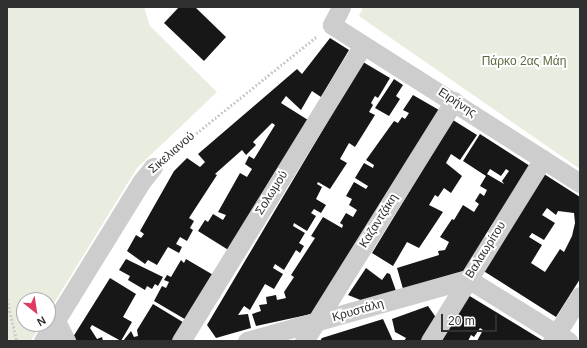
<!DOCTYPE html>
<meta charset="utf-8">
<style>
body{margin:0}
#map{position:relative;width:587px;height:348px;overflow:hidden;background:#fff;font-family:Arial,sans-serif}
div>[style]{position:absolute}
.green>*{inset:0;background:#e9eddf}
.building>*{inset:0;background:#171717}
.path>*{height:2.5px;margin-top:-1.25px;transform-origin:0;background:repeating-linear-gradient(90deg,#cdcdcd 0 2px,transparent 0 4px)}
.minor>*{height:19px;margin:-9.5px;padding:0 9.5px;transform-origin:9.5px;border-radius:9.5px;background:#cdcdcd}
span{translate:-50% -50%;white-space:nowrap;text-align:center;line-height:1.15;-webkit-text-stroke:4px #fff;paint-order:stroke}
.park-label{font-size:12px;color:#5b6b3f}
.street-label{font-size:12px;color:#303030}
.frame{position:absolute;inset:0;border:8px solid #303030;pointer-events:none}
.north{position:absolute;left:16px;top:292px;width:40px;height:40px;box-sizing:border-box;background:#fff;border:1px solid #acacac;border-radius:50%;rotate:150deg;font-size:11px;font-weight:700;line-height:16px;text-align:center;color:#303030}
.north::after{content:'';display:block;margin:auto;width:14px;height:18px;background:#df3a64;clip-path:polygon(50% 0,100% 100%,50% 72%,0 100%)}
.scale{position:absolute;left:441px;top:314px;width:56px;height:18px;box-sizing:border-box;border:2px solid #303030;border-top:0;padding-left:5px;font-size:12px;line-height:14px;white-space:nowrap;color:#303030;-webkit-text-stroke:3px #fff;paint-order:stroke}
</style>
<div id="map">
<div class="green">
<i style="clip-path:polygon(7px 7px,144px 7px,150px 26px,217px 92px,137px 168px,48px 313px,48px 300px,24px 300px,24px 324px,41px 324px,31px 341px,7px 341px)"></i>
<i style="clip-path:polygon(363px 7px,580px 7px,580px 169px,359px 16px)"></i>
</div>
<div class="building">
<i style="clip-path:polygon(179px 7px,195px 7px,226px 37px,204px 61px,164px 23px)"></i>
<i style="clip-path:polygon(330px 38px,349px 50px,321px 97px,312px 91px,301px 110px,286px 96px,281px 103px,308px 120px,230px 251px,198px 231px,205px 220px,208px 222px,213px 214px,223px 220px,226px 215px,218px 212px,240px 173px,247px 177px,252px 169px,245px 164px,249px 156px,254px 159px,275px 125px,272px 123px,253px 142px,256px 145px,246px 155px,242px 150px,215px 174px,217px 175px,189px 218px,194px 221px,190px 228px,193px 230px,187px 241px,180px 237px,176px 244px,182px 247px,179px 253px,168px 247px,157px 265px,148px 260px,145px 264px,127px 251px,136px 235px,141px 238px,144px 234px,140px 231px,174px 171px,187px 158px,200px 167px,205px 162px,198px 154px,297px 69px,302px 74px)"></i>
<i style="clip-path:polygon(363px 62px,390px 78px,378px 98px,375px 96px,371px 103px,373px 105px,369px 112px,375px 115px,355px 147px,349px 143px,340px 159px,347px 163px,330px 189px,318px 182px,317px 184px,322px 187px,316px 199px,326px 205px,321px 213px,314px 209px,311px 213px,316px 216px,307px 231px,294px 223px,293px 226px,305px 233px,299px 243px,304px 246px,300px 253px,296px 250px,284px 270px,275px 264px,273px 268px,283px 274px,274px 289px,265px 284px,250px 310px,244px 306px,238px 315px,248px 314px,251px 328px,216px 338px,207px 325px)"></i>
<i style="clip-path:polygon(394px 79px,403px 85px,396px 96px,400px 99px,389px 116px,375px 108px)"></i>
<i style="clip-path:polygon(413px 95px,439px 110px,316px 313px,256px 326px,252px 314px,261px 311px,259px 305px,267px 304px,266px 297px,276px 295px,277px 300px,286px 298px,284px 292px,294px 277px,291px 275px,315px 238px,311px 236px,323px 217px,342px 228px,343px 225px,340px 223px,346px 213px,353px 217px,357px 210px,349px 205px,352px 199px,346px 196px,354px 182px,366px 189px,368px 186px,355px 178px,364px 163px,373px 168px,374px 165px,366px 160px,394px 121px,398px 123px,402px 117px,405px 119px,409px 113px,403px 110px)"></i>
<i style="clip-path:polygon(453px 120px,477px 135px,460px 160px,451px 154px,446px 163px,462px 176px,451px 193px,444px 188px,438px 197px,435px 195px,429px 205px,443px 212px,419px 248px,407px 242px,393px 266px,372px 253px)"></i>
<i style="clip-path:polygon(evenodd,480px 134px,530px 166px,464px 271px,403px 289px,397px 268px,439px 255px,438px 251px,445px 250px,449px 242px,440px 237px,452px 219px,454px 220px,463px 205px,474px 212px,479px 204px,475px 201px,480px 193px,484px 196px,487px 190px,480px 186px,486px 176px,463px 161px,480px 134px,490px 169px,501px 176px,506px 169px,509px 171px,502px 181px,504px 184px,487px 174px,490px 169px)"></i>
<i style="clip-path:polygon(evenodd,544px 174px,580px 197px,580px 279px,556px 317px,482px 270px,544px 174px,547px 208px,556px 215px,558px 211px,574px 213px,575px 223px,572px 236px,564px 252px,560px 249px,545px 272px,531px 263px,542px 245px,529px 237px,532px 233px,544px 240px,555px 223px,542px 215px,547px 208px)"></i>
<i style="clip-path:polygon(126px 259px,163px 277px,158px 286px,155px 284px,152px 289px,147px 286px,145px 290px,128px 280px,130px 276px,119px 270px)"></i>
<i style="clip-path:polygon(186px 259px,215px 276px,188px 321px,154px 301px,162px 286px,166px 288px,169px 282px,164px 280px,167px 275px,171px 277px,181px 260px,184px 263px)"></i>
<i style="clip-path:polygon(366px 268px,382px 280px,387px 273px,390px 274px,396px 291px,363px 301px,348px 295px)"></i>
<i style="clip-path:polygon(110px 278px,136px 294px,123px 317px,132px 322px,121px 341px,92px 325px,90px 328px,97px 339px,102px 337px,103px 341px,76px 341px,73px 337px)"></i>
<i style="clip-path:polygon(468px 295px,542px 340px,541px 341px,477px 341px,483px 330px,480px 328px,474px 337px,471px 335px,468px 341px,440px 341px)"></i>
<i style="clip-path:polygon(153px 304px,186px 324px,176px 341px,123px 341px,131px 331px,134px 337px,138px 336px,137px 330px)"></i>
<i style="clip-path:polygon(428px 306px,437px 319px,422px 341px,404px 341px,406px 338px,395px 332px,392px 319px)"></i>
<i style="clip-path:polygon(383px 319px,393px 341px,320px 341px,322px 338px)"></i>
</div>
<div class="path">
<i style="left:168px;top:156px;width:191px;rotate:-38.8deg"></i>
<i style="left:7px;top:299px;width:43px;rotate:76.6deg"></i>
</div>
<div class="minor">
<i style="left:341px;top:7px;width:20px;rotate:117deg"></i>
<i style="left:332px;top:25px;width:294px;rotate:32.5deg"></i>
<i style="left:55px;top:319px;width:25px;rotate:63deg"></i>
<i style="left:43px;top:341px;width:188px;rotate:-58.3deg"></i>
<i style="left:142px;top:181px;width:18px;rotate:-52deg"></i>
<i style="left:181px;top:341px;width:347px;rotate:-58.4deg"></i>
<i style="left:247px;top:341px;width:230px;rotate:-15.7deg"></i>
<i style="left:468px;top:279px;width:118px;rotate:31.8deg"></i>
<i style="left:304px;top:341px;width:283px;rotate:-58deg"></i>
<i style="left:430px;top:341px;width:214px;rotate:-58.2deg"></i>
<i style="left:552px;top:341px;width:53px;rotate:-58.1deg"></i>
</div>
<div class="park-label">
<span style="left:524px;top:62px">Πάρκο 2ας Μάη</span>
</div>
<div class="street-label">
<span style="left:457px;top:103px;rotate:33deg">Ειρήνης</span>
<span style="left:172px;top:153px;rotate:-41deg">Σικελιανού</span>
<span style="left:272px;top:193px;rotate:-58deg">Σολωμού</span>
<span style="left:379px;top:221px;rotate:-58deg">Καζαντζάκη</span>
<span style="left:486px;top:250px;rotate:-58deg">Βαλαωρίτου</span>
<span style="left:358px;top:311px;rotate:-16deg">Κρυστάλη</span>
</div>
<div class="frame"></div>
<div class="north">N</div>
<div class="scale">20 m</div>
</div>
